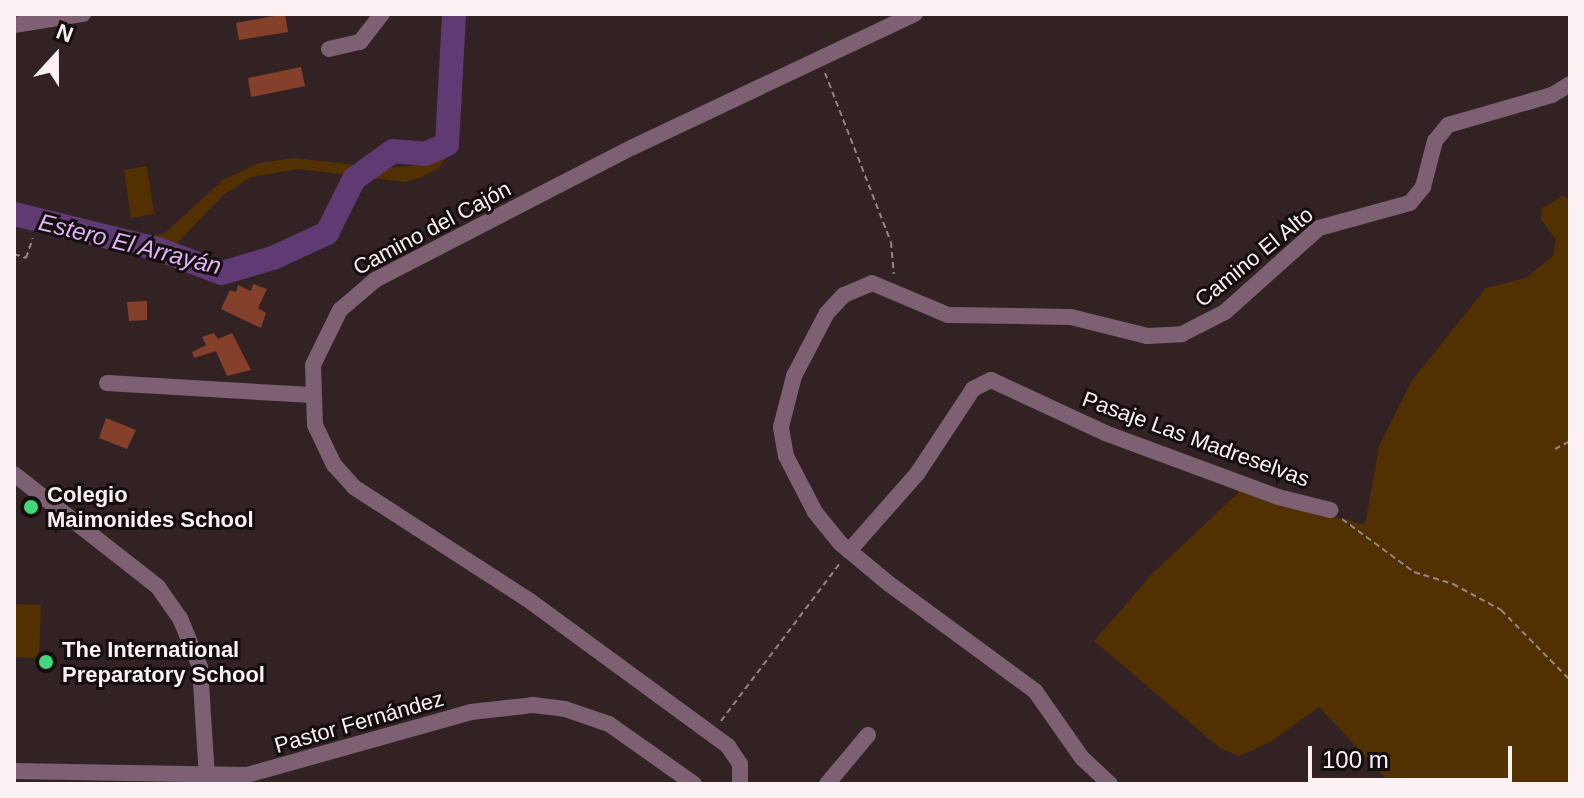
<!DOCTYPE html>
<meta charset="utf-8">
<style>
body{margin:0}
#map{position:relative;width:1584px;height:798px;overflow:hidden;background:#322224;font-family:Arial,sans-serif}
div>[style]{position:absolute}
.green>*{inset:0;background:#533000}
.river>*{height:24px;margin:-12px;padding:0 12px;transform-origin:12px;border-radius:12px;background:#603a72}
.building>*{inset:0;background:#84402a}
.path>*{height:2px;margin-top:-1px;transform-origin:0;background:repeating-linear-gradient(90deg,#938688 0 6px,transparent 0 10px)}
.minor>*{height:16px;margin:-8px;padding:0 8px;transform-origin:8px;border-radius:8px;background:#7d6072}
.dots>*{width:22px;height:22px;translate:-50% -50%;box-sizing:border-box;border:4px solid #150e0f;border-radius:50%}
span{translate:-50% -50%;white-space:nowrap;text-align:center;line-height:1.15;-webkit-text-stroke:6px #150e0f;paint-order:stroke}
.street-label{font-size:22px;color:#fbf1f2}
.poi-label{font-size:22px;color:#fbf1f2;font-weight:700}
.left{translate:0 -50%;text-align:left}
.water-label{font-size:24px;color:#deb2f5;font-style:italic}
.frame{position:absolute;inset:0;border:16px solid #fbf1f2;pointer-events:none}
.north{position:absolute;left:16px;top:16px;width:80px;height:80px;-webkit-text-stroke:6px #150e0f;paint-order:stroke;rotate:21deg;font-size:22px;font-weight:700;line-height:32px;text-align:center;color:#fbf1f2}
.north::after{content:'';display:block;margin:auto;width:28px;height:36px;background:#fbf1f2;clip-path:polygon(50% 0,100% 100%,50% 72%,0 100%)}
.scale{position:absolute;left:1308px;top:746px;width:204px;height:36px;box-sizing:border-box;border:4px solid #fbf1f2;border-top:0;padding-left:10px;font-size:24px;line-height:28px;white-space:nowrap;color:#fbf1f2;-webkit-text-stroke:6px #150e0f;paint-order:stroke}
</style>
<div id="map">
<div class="green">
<i style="clip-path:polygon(456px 14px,464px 14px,459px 41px,462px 103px,457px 139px,439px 168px,422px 177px,405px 182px,299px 169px,251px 177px,223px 195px,178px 242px,144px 251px,14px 224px,14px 209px,82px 229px,144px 238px,165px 233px,223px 180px,259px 163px,294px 158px,385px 168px,418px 165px,433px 156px,450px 122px,447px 81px)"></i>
<i style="clip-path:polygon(147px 166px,154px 214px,131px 218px,124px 170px)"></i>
<i style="clip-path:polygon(1563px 196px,1570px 199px,1570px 784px,1391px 784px,1319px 707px,1272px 741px,1239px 756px,1220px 748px,1094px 641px,1153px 573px,1240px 491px,1365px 525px,1379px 446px,1411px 382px,1486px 288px,1526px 278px,1553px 256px,1556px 240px,1541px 219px,1542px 208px)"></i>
<i style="clip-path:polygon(14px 604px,41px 605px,39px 658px,14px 657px)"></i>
</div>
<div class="river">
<i style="left:14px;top:214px;width:148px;rotate:13.7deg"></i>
<i style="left:158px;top:249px;width:68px;rotate:20.6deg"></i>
<i style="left:222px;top:273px;width:53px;rotate:-16.4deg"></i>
<i style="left:273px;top:258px;width:60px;rotate:-24.8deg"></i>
<i style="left:327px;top:233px;width:60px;rotate:-63.4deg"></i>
<i style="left:354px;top:179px;width:48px;rotate:-35.7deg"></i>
<i style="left:393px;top:151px;width:32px;rotate:5deg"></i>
<i style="left:425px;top:154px;width:24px;rotate:-24deg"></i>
<i style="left:447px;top:144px;width:130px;rotate:-86.9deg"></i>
</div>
<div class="building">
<i style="clip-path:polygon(285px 14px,288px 32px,239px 40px,236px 23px)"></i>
<i style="clip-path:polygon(301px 67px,305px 86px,251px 97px,248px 78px)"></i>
<i style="clip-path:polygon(253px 284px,267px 289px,258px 308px,266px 313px,261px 328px,221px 309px,230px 290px,236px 292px,238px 285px,251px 291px)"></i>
<i style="clip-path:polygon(147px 301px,147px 320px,129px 321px,127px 302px)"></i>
<i style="clip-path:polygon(214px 333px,218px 339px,232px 333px,251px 370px,227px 376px,216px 351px,194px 358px,192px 352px,206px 345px,202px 337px)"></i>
<i style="clip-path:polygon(106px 418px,136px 430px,127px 449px,99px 438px)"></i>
</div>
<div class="path">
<i style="left:825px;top:73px;width:181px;rotate:68.7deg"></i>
<i style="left:891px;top:242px;width:32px;rotate:85deg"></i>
<i style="left:14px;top:254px;width:13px;rotate:18deg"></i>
<i style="left:26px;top:258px;width:21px;rotate:-71deg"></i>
<i style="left:1555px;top:449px;width:17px;rotate:-28deg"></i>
<i style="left:1342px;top:519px;width:89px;rotate:36.4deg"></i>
<i style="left:1414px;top:572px;width:41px;rotate:17.1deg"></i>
<i style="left:1453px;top:584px;width:55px;rotate:28.4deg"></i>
<i style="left:1501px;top:610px;width:98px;rotate:45.4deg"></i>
<i style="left:721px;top:721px;width:198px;rotate:-53deg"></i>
</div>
<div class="minor">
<i style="left:14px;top:25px;width:70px;rotate:-9.1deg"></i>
<i style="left:329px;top:49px;width:32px;rotate:-13deg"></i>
<i style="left:360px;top:42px;width:36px;rotate:-52deg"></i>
<i style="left:107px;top:383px;width:204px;rotate:3.4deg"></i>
<i style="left:14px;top:474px;width:183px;rotate:38.1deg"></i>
<i style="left:158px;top:587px;width:38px;rotate:55deg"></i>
<i style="left:180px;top:618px;width:53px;rotate:67.8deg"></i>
<i style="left:200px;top:667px;width:110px;rotate:86.4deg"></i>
<i style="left:849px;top:551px;width:103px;rotate:-48.6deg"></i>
<i style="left:917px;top:474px;width:102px;rotate:-56.6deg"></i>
<i style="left:973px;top:389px;width:20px;rotate:-27deg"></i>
<i style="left:991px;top:380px;width:126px;rotate:24.9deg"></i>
<i style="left:1105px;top:433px;width:184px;rotate:20.3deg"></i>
<i style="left:1278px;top:497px;width:54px;rotate:14deg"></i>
<i style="left:14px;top:771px;width:233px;rotate:1deg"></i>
<i style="left:247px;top:775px;width:233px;rotate:-15.7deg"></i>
<i style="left:471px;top:712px;width:62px;rotate:-6.4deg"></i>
<i style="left:533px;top:705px;width:32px;rotate:7deg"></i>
<i style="left:565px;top:709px;width:46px;rotate:18.8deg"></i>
<i style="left:609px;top:724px;width:104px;rotate:35.2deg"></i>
<i style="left:740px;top:784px;width:20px;rotate:-90deg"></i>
<i style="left:740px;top:764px;width:22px;rotate:-124deg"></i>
<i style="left:728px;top:746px;width:245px;rotate:-143.8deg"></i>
<i style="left:530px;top:601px;width:210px;rotate:-147.1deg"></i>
<i style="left:354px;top:487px;width:30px;rotate:-132deg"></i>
<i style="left:334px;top:465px;width:44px;rotate:-115.4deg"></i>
<i style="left:315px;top:425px;width:60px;rotate:-91.9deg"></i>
<i style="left:313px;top:365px;width:61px;rotate:-63.9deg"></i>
<i style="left:340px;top:310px;width:46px;rotate:-40.6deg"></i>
<i style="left:375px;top:280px;width:290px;rotate:-27.3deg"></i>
<i style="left:633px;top:147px;width:312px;rotate:-25.3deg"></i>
<i style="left:827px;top:784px;width:64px;rotate:-50.1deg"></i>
<i style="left:1110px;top:784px;width:38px;rotate:-137deg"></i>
<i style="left:1082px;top:758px;width:82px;rotate:-125deg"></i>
<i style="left:1035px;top:691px;width:182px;rotate:-143.7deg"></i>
<i style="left:888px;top:583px;width:62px;rotate:-140.2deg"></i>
<i style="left:840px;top:543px;width:40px;rotate:-129deg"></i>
<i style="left:815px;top:512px;width:63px;rotate:-117.4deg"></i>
<i style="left:786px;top:456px;width:29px;rotate:-100deg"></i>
<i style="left:781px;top:427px;width:53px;rotate:-75.7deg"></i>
<i style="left:794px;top:376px;width:71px;rotate:-62.4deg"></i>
<i style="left:827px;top:313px;width:25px;rotate:-47deg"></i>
<i style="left:844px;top:295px;width:30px;rotate:-23deg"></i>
<i style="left:872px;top:283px;width:82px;rotate:22.8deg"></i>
<i style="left:948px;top:315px;width:123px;rotate:0.9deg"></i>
<i style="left:1071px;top:317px;width:78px;rotate:14deg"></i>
<i style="left:1147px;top:336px;width:35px;rotate:-3deg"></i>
<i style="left:1182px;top:334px;width:48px;rotate:-27.1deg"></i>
<i style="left:1225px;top:312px;width:126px;rotate:-41.8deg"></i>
<i style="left:1319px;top:228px;width:94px;rotate:-15.4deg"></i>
<i style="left:1410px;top:203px;width:21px;rotate:-51deg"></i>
<i style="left:1423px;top:187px;width:48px;rotate:-75.4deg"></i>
<i style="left:1435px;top:141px;width:21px;rotate:-51deg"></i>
<i style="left:1448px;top:125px;width:108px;rotate:-16.1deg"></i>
<i style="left:1552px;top:95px;width:21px;rotate:-31deg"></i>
</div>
<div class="dots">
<i style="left:31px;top:507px;background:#43d77b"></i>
<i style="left:46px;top:662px;background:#43d77b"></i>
</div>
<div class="street-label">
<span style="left:432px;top:228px;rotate:-28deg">Camino del Cajón</span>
<span style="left:1254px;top:257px;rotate:-39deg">Camino El Alto</span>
<span style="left:1196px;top:439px;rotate:20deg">Pasaje Las Madreselvas</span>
<span style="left:359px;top:722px;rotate:-16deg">Pastor Fernández</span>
</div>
<div class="poi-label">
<span class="left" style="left:47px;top:507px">Colegio<br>Maimonides School</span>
<span class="left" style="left:62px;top:662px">The International<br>Preparatory School</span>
</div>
<div class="water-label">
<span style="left:130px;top:244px;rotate:14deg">Estero El Arrayán</span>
</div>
<div class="frame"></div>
<div class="north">N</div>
<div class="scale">100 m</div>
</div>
